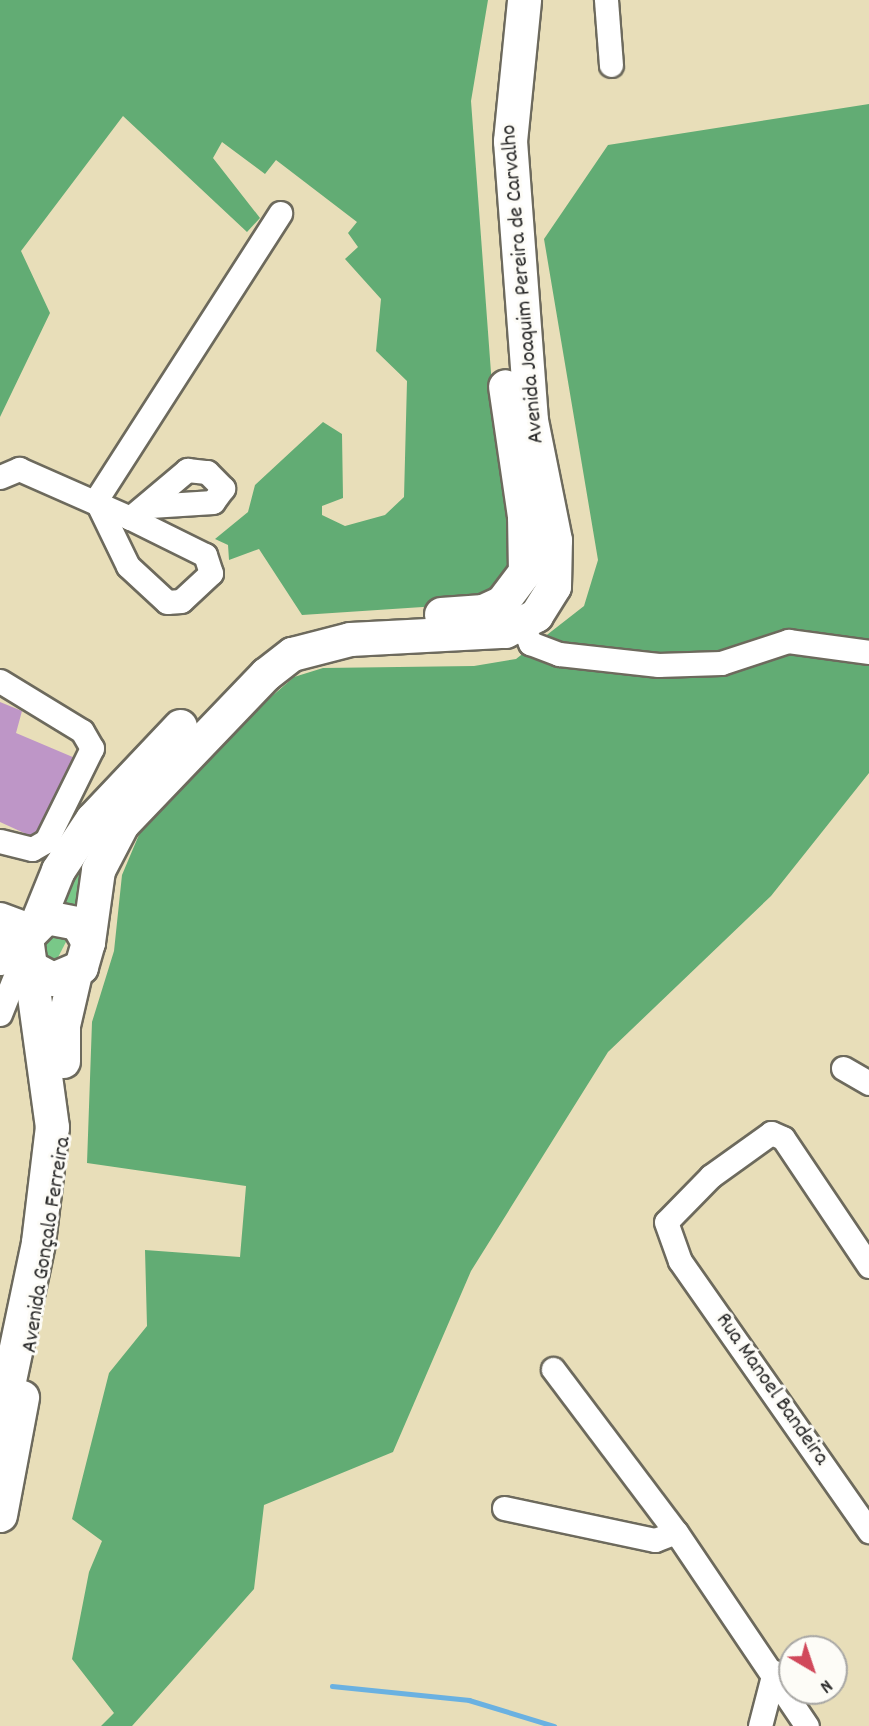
<!DOCTYPE html>
<meta charset="utf-8">
<style>
body{margin:0}
#map{position:relative;width:869px;height:1726px;overflow:hidden;background:#e8deb9;font-family:Dekko,sans-serif}
div>[style]{position:absolute}
.green>*{inset:0;background:#79c888}
.forest>*{inset:0;background:#62ac74}
.stream>*{height:4.5px;margin:-2.25px;padding:0 2.25px;transform-origin:2.25px;border-radius:2.25px;background:#6ab1e1}
.building>*{inset:0;background:#be96c7}
.roads{filter:drop-shadow(2px 0 #6d6a5d) drop-shadow(-2px 0 #6d6a5d) drop-shadow(0 2px #6d6a5d) drop-shadow(0 -2px #6d6a5d)}
.minor>*{height:23px;margin:-11.5px;padding:0 11.5px;transform-origin:11.5px;border-radius:11.5px;background:#fff}
.major>*{height:28px;margin:-14px;padding:0 14px;transform-origin:14px;border-radius:14px;background:#fff}
.highway>*{height:33px;margin:-16.5px;padding:0 16.5px;transform-origin:16.5px;border-radius:16.5px;background:#fff}
span{translate:-50% -50%;white-space:nowrap;text-align:center;line-height:1.15;-webkit-text-stroke:6px #fdfcf7;paint-order:stroke}
.street-label{font-size:23px;color:#2b2b2b}
.north{position:absolute;left:778px;top:1635px;width:70px;height:70px;box-sizing:border-box;background:#fdfcf7;border:2px solid #a9a8a5;border-radius:50%;rotate:141deg;font-size:19px;font-weight:700;line-height:28px;text-align:center;color:#2b2b2b}
.north::after{content:'';display:block;margin:auto;width:24px;height:32px;background:#d1495b;clip-path:polygon(50% 0,100% 100%,50% 72%,0 100%)}
</style>
<div id="map">
<div class="green">
<i style="clip-path:polygon(88px 839px,80px 917px,60px 907px)"></i>
<i style="clip-path:polygon(44px 931px,68px 938px,52px 969px,39px 955px)"></i>
</div>
<div class="forest">
<i style="clip-path:polygon(0 0,488px 0,471px 101px,495px 427px,514px 548px,513px 567px,501px 588px,468px 604px,302px 615px,259px 549px,229px 560px,228px 545px,215px 539px,248px 512px,255px 485px,323px 422px,342px 434px,343px 498px,322px 506px,322px 515px,345px 526px,385px 515px,404px 497px,407px 381px,376px 351px,381px 299px,345px 259px,358px 247px,348px 233px,357px 222px,276px 160px,265px 174px,222px 142px,213px 158px,260px 218px,247px 232px,123px 116px,21px 251px,50px 313px,0 417px)"></i>
<i style="clip-path:polygon(869px 104px,869px 773px,771px 896px,608px 1052px,471px 1271px,393px 1452px,264px 1505px,254px 1589px,132px 1726px,101px 1726px,114px 1713px,72px 1659px,89px 1572px,102px 1541px,72px 1519px,109px 1373px,147px 1326px,145px 1250px,240px 1257px,246px 1186px,87px 1163px,92px 1022px,114px 951px,122px 875px,154px 799px,294px 677px,323px 668px,474px 666px,516px 659px,584px 606px,598px 560px,544px 239px,608px 145px)"></i>
</div>
<div class="stream">
<i style="left:332px;top:1686px;width:138px;rotate:5.8deg"></i>
<i style="left:469px;top:1700px;width:89px;rotate:17deg"></i>
</div>
<div class="building">
<i style="clip-path:polygon(0 702px,22px 711px,16px 733px,75px 758px,35px 838px,0 822px)"></i>
</div>
<div class="roads">
<div class="minor">
<i style="left:606px;top:0;width:65px;rotate:85.6deg"></i>
<i style="left:0;top:477px;width:21px;rotate:-23deg"></i>
<i style="left:19px;top:469px;width:121px;rotate:23.8deg"></i>
<i style="left:130px;top:518px;width:75px;rotate:-40.1deg"></i>
<i style="left:187px;top:470px;width:20px;rotate:6deg"></i>
<i style="left:207px;top:472px;width:23px;rotate:45deg"></i>
<i style="left:223px;top:488px;width:17px;rotate:126deg"></i>
<i style="left:213px;top:502px;width:63px;rotate:176.4deg"></i>
<i style="left:96px;top:500px;width:341px;rotate:-57.3deg"></i>
<i style="left:96px;top:500px;width:73px;rotate:64.1deg"></i>
<i style="left:128px;top:566px;width:53px;rotate:42.7deg"></i>
<i style="left:167px;top:602px;width:14px;rotate:-4deg"></i>
<i style="left:181px;top:601px;width:41px;rotate:-43deg"></i>
<i style="left:211px;top:573px;width:19px;rotate:-108deg"></i>
<i style="left:205px;top:555px;width:84px;rotate:-153.7deg"></i>
<i style="left:522px;top:624px;width:21px;rotate:67deg"></i>
<i style="left:530px;top:643px;width:31px;rotate:21deg"></i>
<i style="left:559px;top:654px;width:100px;rotate:6.3deg"></i>
<i style="left:658px;top:665px;width:63px;rotate:-1.8deg"></i>
<i style="left:721px;top:663px;width:71px;rotate:-18.2deg"></i>
<i style="left:788px;top:641px;width:82px;rotate:7.7deg"></i>
<i style="left:0;top:681px;width:96px;rotate:31.4deg"></i>
<i style="left:82px;top:731px;width:20px;rotate:60deg"></i>
<i style="left:92px;top:748px;width:104px;rotate:116.3deg"></i>
<i style="left:46px;top:841px;width:16px;rotate:150deg"></i>
<i style="left:32px;top:849px;width:33px;rotate:-166deg"></i>
<i style="left:0;top:963px;width:4px;rotate:-63deg"></i>
<i style="left:0;top:1014px;width:43px;rotate:-68.2deg"></i>
<i style="left:843px;top:1068px;width:30px;rotate:30deg"></i>
<i style="left:869px;top:1266px;width:154px;rotate:-123.9deg"></i>
<i style="left:783px;top:1138px;width:13px;rotate:-157deg"></i>
<i style="left:771px;top:1133px;width:74px;rotate:144.4deg"></i>
<i style="left:711px;top:1176px;width:64px;rotate:134.4deg"></i>
<i style="left:666px;top:1222px;width:41px;rotate:70.3deg"></i>
<i style="left:680px;top:1261px;width:330px;rotate:55deg"></i>
<i style="left:553px;top:1369px;width:204px;rotate:53deg"></i>
<i style="left:676px;top:1532px;width:234px;rotate:56deg"></i>
<i style="left:504px;top:1508px;width:154px;rotate:12deg"></i>
<i style="left:655px;top:1540px;width:22px;rotate:-21deg"></i>
<i style="left:760px;top:1726px;width:56px;rotate:-75.5deg"></i>
</div>
<div class="major">
<i style="left:0;top:917px;width:33px;rotate:20deg"></i>
<i style="left:0;top:939px;width:32px;rotate:35deg"></i>
</div>
<div class="highway">
<i style="left:441px;top:614px;width:42px;rotate:-4.1deg"></i>
<i style="left:483px;top:611px;width:21px;rotate:-25deg"></i>
<i style="left:502px;top:602px;width:38px;rotate:-53deg"></i>
<i style="left:525px;top:572px;width:56px;rotate:-91deg"></i>
<i style="left:524px;top:516px;width:131px;rotate:-98.3deg"></i>
<i style="left:37px;top:922px;width:56px;rotate:-68deg"></i>
<i style="left:58px;top:870px;width:61px;rotate:-56.3deg"></i>
<i style="left:92px;top:819px;width:128px;rotate:-46.6deg"></i>
<i style="left:88px;top:942px;width:73px;rotate:-82.1deg"></i>
<i style="left:98px;top:870px;width:52px;rotate:-62.4deg"></i>
<i style="left:122px;top:824px;width:208px;rotate:-46.2deg"></i>
<i style="left:266px;top:674px;width:33px;rotate:-38deg"></i>
<i style="left:292px;top:654px;width:60px;rotate:-14.5deg"></i>
<i style="left:350px;top:639px;width:155px;rotate:-3deg"></i>
<i style="left:505px;top:631px;width:35px;rotate:-27deg"></i>
<i style="left:536px;top:615px;width:34px;rotate:-58deg"></i>
<i style="left:554px;top:586px;width:46px;rotate:-88.8deg"></i>
<i style="left:555px;top:540px;width:122px;rotate:-101.3deg"></i>
<i style="left:531px;top:420px;width:280px;rotate:-94.3deg"></i>
<i style="left:510px;top:141px;width:142px;rotate:-84.3deg"></i>
<i style="left:63px;top:1061px;width:36px;rotate:-90deg"></i>
<i style="left:63px;top:1025px;width:53px;rotate:-77deg"></i>
<i style="left:0;top:1423px;width:185px;rotate:-78.1deg"></i>
<i style="left:38px;top:1242px;width:116px;rotate:-83.1deg"></i>
<i style="left:52px;top:1127px;width:192px;rotate:-97.8deg"></i>
<i style="left:26px;top:937px;width:28px;rotate:-45deg"></i>
<i style="left:46px;top:917px;width:32px;rotate:11deg"></i>
<i style="left:77px;top:923px;width:22px;rotate:60deg"></i>
<i style="left:88px;top:942px;width:26px;rotate:106deg"></i>
<i style="left:81px;top:967px;width:30px;rotate:157deg"></i>
<i style="left:53px;top:979px;width:24px;rotate:-152deg"></i>
<i style="left:0;top:1515px;width:120px;rotate:-79.4deg"></i>
</div>
</div>
<div class="street-label">
<span style="left:524px;top:284px;rotate:-95deg">Avenida Joaquim Pereira de Carvalho</span>
<span style="left:48px;top:1245px;rotate:-81deg">Avenida Gonçalo Ferreira</span>
<span style="left:771px;top:1390px;rotate:55deg">Rua Manoel Bandeira</span>
</div>
<div class="north">N</div>
</div>
